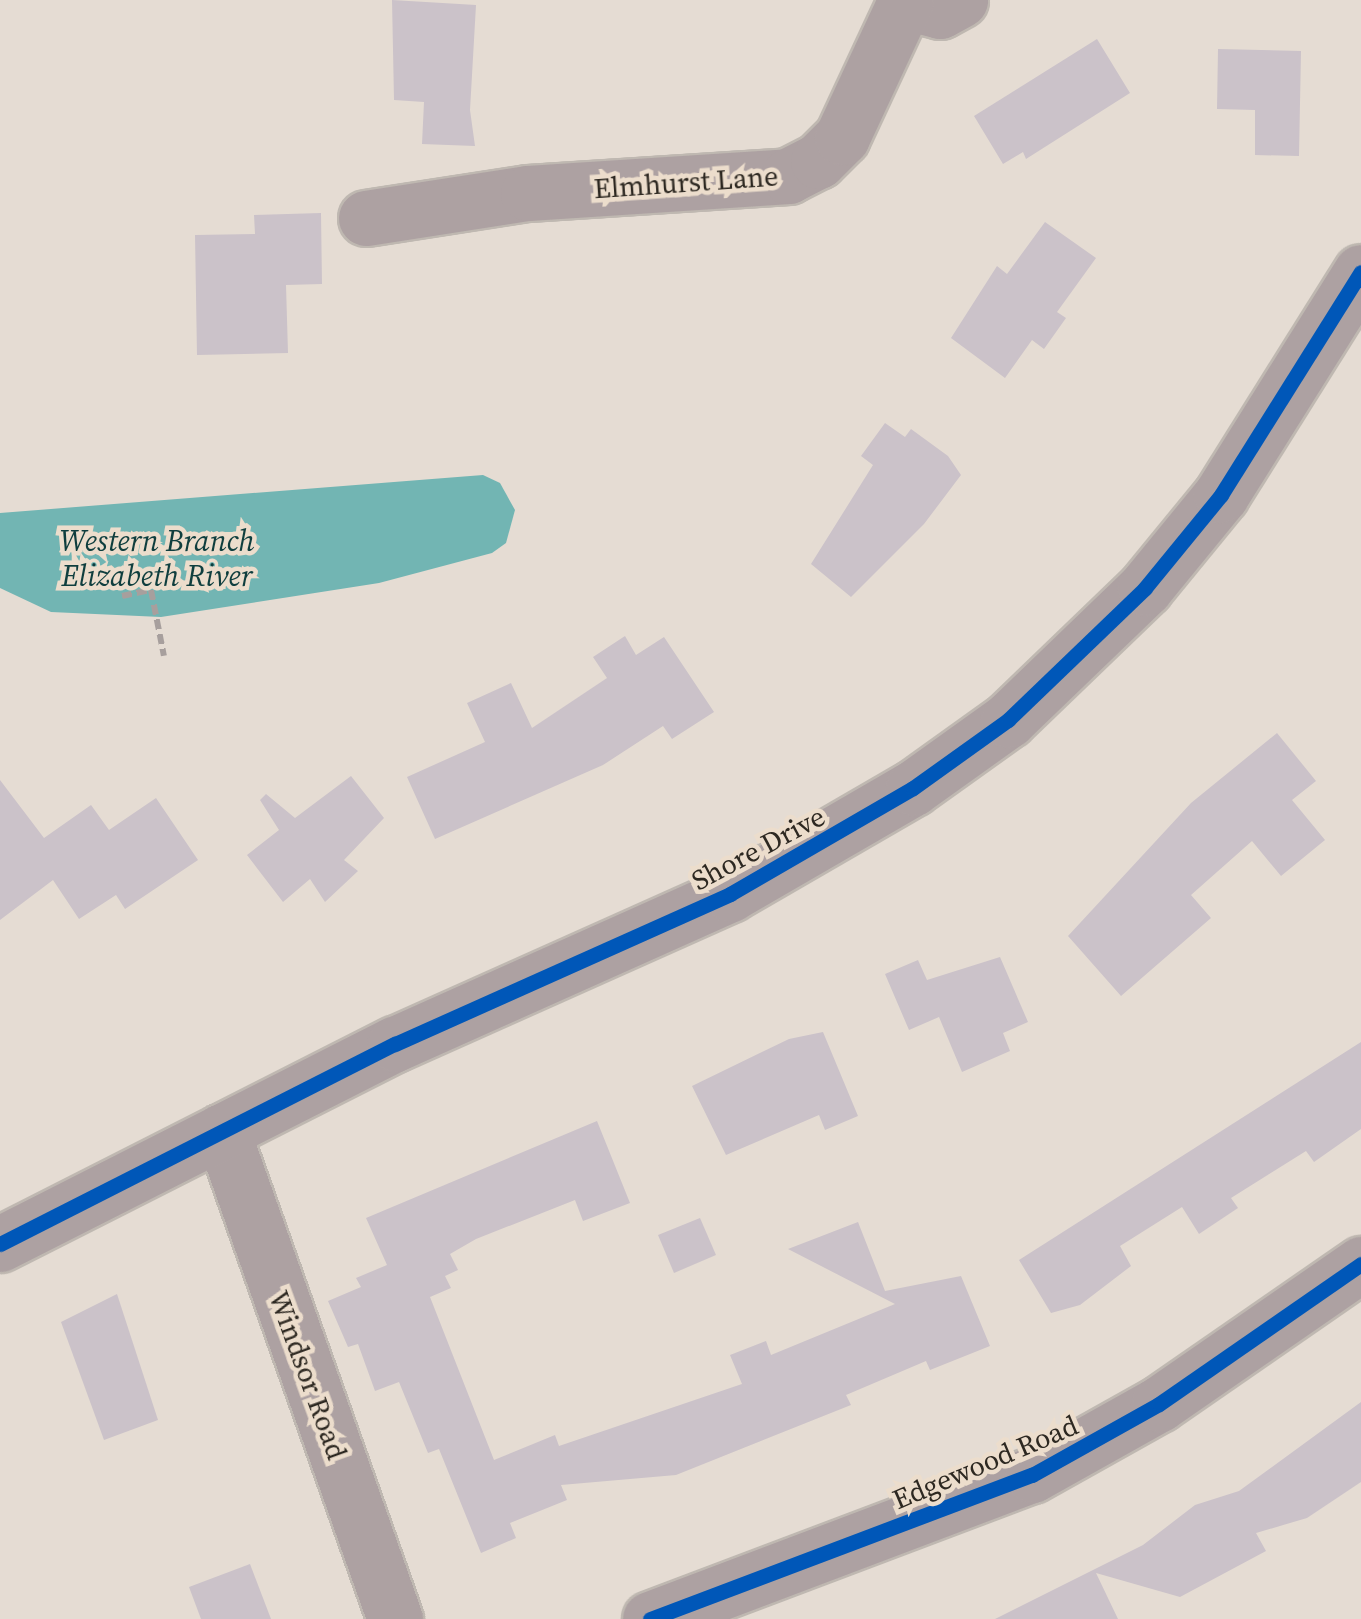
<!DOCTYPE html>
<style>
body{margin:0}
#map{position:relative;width:1361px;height:1619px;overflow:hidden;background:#e5dcd3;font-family:"Source Serif 4",serif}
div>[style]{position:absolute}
.water>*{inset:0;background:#72b5b3}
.building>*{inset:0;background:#cbc2c9}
.path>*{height:6px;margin-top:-3px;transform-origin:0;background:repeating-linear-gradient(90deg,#a79f9d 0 10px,transparent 0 15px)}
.roads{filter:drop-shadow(2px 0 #bfb8b1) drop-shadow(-2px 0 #bfb8b1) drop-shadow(0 2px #bfb8b1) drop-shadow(0 -2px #bfb8b1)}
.minor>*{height:55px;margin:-27.5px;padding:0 27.5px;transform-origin:27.5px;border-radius:27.5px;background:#ada1a2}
.cycleway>*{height:15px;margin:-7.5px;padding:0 7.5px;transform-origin:7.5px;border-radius:7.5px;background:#0057b8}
span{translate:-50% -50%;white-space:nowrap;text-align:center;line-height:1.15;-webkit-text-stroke:9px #ecddcc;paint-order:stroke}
.street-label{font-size:28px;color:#2d2821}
.water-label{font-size:30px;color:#0f3e3e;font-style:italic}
</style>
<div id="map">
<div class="water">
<i style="clip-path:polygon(483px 475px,500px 483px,515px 510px,506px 543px,492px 553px,379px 583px,161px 617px,51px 612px,0 588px,0 513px)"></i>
</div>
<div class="building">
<i style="clip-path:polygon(392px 0,476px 5px,470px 110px,475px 146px,422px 144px,424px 102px,394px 100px)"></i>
<i style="clip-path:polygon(1097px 39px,1130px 93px,1026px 159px,1023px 152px,1003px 164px,974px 116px)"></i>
<i style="clip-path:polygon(1218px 49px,1301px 51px,1299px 156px,1255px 155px,1255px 110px,1217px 109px)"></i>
<i style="clip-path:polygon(321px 213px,322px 284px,286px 285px,288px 353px,197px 355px,195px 235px,255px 234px,254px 215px)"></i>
<i style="clip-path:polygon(1045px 222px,1096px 258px,1057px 312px,1066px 318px,1044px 349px,1032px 340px,1005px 378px,951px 338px,997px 266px,1007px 274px)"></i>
<i style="clip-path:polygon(885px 423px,905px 437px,911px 429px,948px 456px,961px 475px,924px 524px,851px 597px,811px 564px,873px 465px,861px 456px)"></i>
<i style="clip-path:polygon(625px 636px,636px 655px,664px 637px,714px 712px,672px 739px,663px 726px,603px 765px,435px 839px,407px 777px,485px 742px,467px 703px,511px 683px,532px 728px,607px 678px,593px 657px)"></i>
<i style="clip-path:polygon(1277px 733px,1316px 781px,1292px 800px,1325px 840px,1281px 876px,1252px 841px,1191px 895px,1211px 918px,1121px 996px,1068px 936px,1191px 803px)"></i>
<i style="clip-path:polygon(351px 776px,384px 818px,344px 860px,358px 871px,325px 902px,310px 879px,283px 902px,247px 855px,279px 830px,260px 800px,266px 794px,295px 818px)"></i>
<i style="clip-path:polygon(0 780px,44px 838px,91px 805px,109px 830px,156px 798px,198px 860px,125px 909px,116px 895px,79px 919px,53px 880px,0 920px)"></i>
<i style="clip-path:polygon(1000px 957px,1028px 1022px,1003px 1033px,1010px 1051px,962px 1072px,939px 1017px,909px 1030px,885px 974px,918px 960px,927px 980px)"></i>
<i style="clip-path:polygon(823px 1032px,858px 1116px,825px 1130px,819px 1115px,726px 1155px,692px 1086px,789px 1039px)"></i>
<i style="clip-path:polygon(1361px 1042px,1361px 1129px,1314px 1162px,1306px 1151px,1231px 1198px,1238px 1208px,1199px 1234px,1182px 1207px,1120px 1246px,1131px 1266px,1080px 1305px,1051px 1313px,1019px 1260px)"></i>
<i style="clip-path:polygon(597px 1121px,630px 1203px,583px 1221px,575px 1200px,476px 1239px,450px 1254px,458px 1270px,445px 1276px,451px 1288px,430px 1297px,494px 1460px,555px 1435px,559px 1446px,742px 1384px,730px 1355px,766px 1341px,771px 1355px,895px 1304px,788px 1249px,858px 1222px,885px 1291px,961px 1276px,990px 1346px,930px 1370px,926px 1361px,846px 1395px,851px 1405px,676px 1475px,561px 1485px,567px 1500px,510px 1523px,516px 1538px,481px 1553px,439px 1449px,428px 1453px,399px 1382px,375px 1391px,358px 1344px,348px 1347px,328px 1301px,361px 1287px,356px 1278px,387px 1265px,366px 1218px)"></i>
<i style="clip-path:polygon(700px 1218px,716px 1255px,674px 1273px,658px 1235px)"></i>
<i style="clip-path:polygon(117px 1294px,158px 1420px,104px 1440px,61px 1322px)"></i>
<i style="clip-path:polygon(1361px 1402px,1361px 1482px,1307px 1518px,1256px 1533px,1266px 1551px,1180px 1597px,1096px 1573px,1118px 1619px,995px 1619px,1143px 1545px,1195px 1505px,1239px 1491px)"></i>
<i style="clip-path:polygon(250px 1564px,271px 1619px,201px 1619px,189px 1587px)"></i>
</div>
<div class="path">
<i style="left:122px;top:596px;width:30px;rotate:-12deg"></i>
<i style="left:151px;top:590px;width:67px;rotate:78.9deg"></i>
</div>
<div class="roads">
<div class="minor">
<i style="left:909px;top:3px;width:32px;rotate:14deg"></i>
<i style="left:940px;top:11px;width:23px;rotate:-29deg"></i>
<i style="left:366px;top:218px;width:164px;rotate:-8.8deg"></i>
<i style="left:528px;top:193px;width:261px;rotate:-3.7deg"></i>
<i style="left:788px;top:176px;width:34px;rotate:-27deg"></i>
<i style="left:818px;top:161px;width:34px;rotate:-45deg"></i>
<i style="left:842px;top:137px;width:151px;rotate:-65deg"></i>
<i style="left:222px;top:1131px;width:518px;rotate:70.48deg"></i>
<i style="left:0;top:1244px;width:443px;rotate:-26.9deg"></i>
<i style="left:395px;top:1044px;width:367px;rotate:-24.1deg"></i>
<i style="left:730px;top:894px;width:211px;rotate:-30.1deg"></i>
<i style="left:913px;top:788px;width:117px;rotate:-35.6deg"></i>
<i style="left:1008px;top:720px;width:190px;rotate:-43.9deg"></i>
<i style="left:1145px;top:588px;width:120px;rotate:-50.7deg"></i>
<i style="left:1221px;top:495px;width:263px;rotate:-57.9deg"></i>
<i style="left:650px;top:1619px;width:408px;rotate:-20.7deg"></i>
<i style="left:1032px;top:1475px;width:145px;rotate:-29.2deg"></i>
<i style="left:1159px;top:1404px;width:246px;rotate:-34.7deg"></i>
</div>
</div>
<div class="cycleway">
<i style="left:0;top:1244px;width:443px;rotate:-26.9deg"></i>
<i style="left:395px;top:1044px;width:367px;rotate:-24.1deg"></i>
<i style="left:730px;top:894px;width:211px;rotate:-30.1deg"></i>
<i style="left:913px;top:788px;width:117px;rotate:-35.6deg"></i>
<i style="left:1008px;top:720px;width:190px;rotate:-43.9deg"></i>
<i style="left:1145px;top:588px;width:120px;rotate:-50.7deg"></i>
<i style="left:1221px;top:495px;width:263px;rotate:-57.9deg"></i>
<i style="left:650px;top:1619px;width:408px;rotate:-20.7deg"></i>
<i style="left:1032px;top:1475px;width:145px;rotate:-29.2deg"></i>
<i style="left:1159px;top:1404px;width:246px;rotate:-34.7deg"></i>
</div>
<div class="street-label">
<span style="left:686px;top:182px;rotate:-4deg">Elmhurst Lane</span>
<span style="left:758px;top:848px;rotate:-28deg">Shore Drive</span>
<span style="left:308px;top:1375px;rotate:70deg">Windsor Road</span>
<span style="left:985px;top:1462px;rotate:-23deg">Edgewood Road</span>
</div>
<div class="water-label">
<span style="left:157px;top:558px">Western Branch<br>Elizabeth River</span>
</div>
</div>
